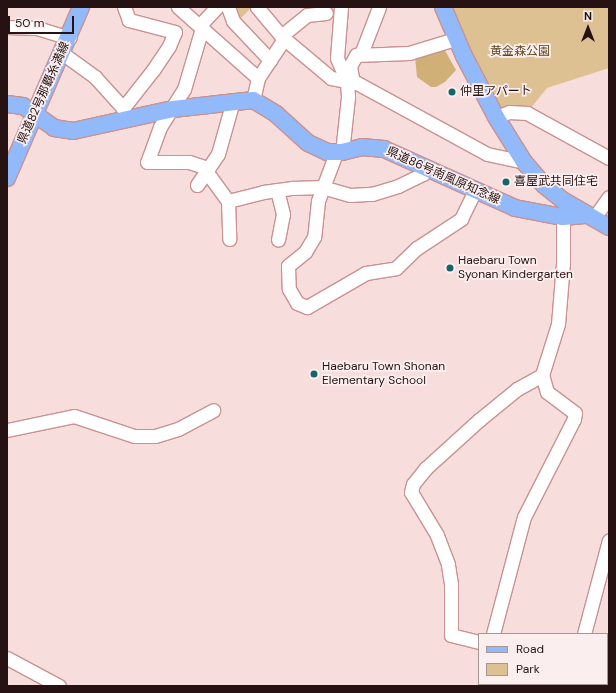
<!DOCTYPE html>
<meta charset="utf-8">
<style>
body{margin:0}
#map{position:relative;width:616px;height:693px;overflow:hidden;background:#f7dedd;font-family:"DM Sans","Noto Sans JP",sans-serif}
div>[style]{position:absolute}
.green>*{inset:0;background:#ddc193}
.forest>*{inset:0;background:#d1b078}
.roads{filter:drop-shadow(1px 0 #ca9191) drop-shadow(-1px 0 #ca9191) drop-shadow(0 1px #ca9191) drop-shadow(0 -1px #ca9191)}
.minor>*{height:13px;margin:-6.5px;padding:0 6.5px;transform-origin:6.5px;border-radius:6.5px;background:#fff}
.major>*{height:16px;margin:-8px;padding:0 8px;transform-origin:8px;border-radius:8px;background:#92bafa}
.highway>*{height:19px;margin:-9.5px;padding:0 9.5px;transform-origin:9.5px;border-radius:9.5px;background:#4a8cf6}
.dots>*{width:11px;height:11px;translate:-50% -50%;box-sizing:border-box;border:2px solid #fbeeee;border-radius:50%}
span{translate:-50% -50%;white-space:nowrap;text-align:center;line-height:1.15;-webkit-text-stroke:3.5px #fbeeee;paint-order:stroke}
.park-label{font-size:12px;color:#5d451a}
.poi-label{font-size:12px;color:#261212}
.left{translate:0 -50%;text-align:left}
.street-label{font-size:12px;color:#261212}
.frame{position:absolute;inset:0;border:8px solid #261212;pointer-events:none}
.legend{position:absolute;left:478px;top:633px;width:130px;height:52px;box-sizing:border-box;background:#fbeeee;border:1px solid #a69696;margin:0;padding:5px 7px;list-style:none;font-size:12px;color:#261212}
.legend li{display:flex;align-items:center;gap:8px;height:20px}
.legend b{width:20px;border:1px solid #a69696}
.north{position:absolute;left:568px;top:8px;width:40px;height:40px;-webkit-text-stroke:3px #fbeeee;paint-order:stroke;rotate:0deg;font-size:11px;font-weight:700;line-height:16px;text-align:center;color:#261212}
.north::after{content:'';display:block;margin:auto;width:14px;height:18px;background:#261212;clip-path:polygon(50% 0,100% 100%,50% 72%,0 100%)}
.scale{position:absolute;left:8px;top:16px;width:66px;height:18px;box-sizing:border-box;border:2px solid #261212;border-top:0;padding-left:5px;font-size:12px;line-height:14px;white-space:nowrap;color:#261212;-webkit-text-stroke:3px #fbeeee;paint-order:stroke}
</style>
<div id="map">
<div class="green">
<i style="clip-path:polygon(232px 7px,250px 7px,251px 8px,237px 22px)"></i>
<i style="clip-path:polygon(453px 7px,609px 7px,609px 68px,547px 88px,530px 109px,499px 107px,461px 36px)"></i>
</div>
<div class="forest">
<i style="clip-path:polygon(444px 49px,456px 70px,445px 82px,436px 87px,431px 87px,417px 77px,415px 57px)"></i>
</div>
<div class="roads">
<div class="minor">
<i style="left:178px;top:7px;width:107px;rotate:41.6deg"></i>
<i style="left:228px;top:7px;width:15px;rotate:70deg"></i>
<i style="left:233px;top:21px;width:54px;rotate:46.5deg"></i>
<i style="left:257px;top:7px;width:38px;rotate:50deg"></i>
<i style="left:281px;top:36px;width:65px;rotate:40deg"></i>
<i style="left:331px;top:78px;width:26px;rotate:11deg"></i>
<i style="left:357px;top:83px;width:148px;rotate:28.6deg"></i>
<i style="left:487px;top:154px;width:38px;rotate:12deg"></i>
<i style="left:341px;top:7px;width:51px;rotate:94.5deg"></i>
<i style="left:337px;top:58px;width:26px;rotate:67deg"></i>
<i style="left:347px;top:82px;width:15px;rotate:86deg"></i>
<i style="left:348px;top:97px;width:55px;rotate:96.2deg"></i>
<i style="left:200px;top:25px;width:25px;rotate:-47deg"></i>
<i style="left:7px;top:27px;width:30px;rotate:2deg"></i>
<i style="left:37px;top:28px;width:34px;rotate:17deg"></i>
<i style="left:202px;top:28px;width:64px;rotate:106.4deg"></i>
<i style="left:184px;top:89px;width:45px;rotate:122.3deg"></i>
<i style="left:160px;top:127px;width:37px;rotate:110deg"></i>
<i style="left:147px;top:162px;width:42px"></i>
<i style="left:189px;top:162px;width:20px;rotate:18deg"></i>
<i style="left:281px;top:36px;width:33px;rotate:-39deg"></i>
<i style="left:307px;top:15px;width:19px;rotate:-6deg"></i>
<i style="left:62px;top:53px;width:41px;rotate:36deg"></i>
<i style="left:95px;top:77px;width:42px;rotate:47.9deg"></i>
<i style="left:123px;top:108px;width:7px;rotate:74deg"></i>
<i style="left:361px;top:54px;width:50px;rotate:-69deg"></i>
<i style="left:353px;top:83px;width:17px;rotate:-100deg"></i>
<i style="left:350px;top:66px;width:13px;rotate:-61deg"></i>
<i style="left:356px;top:55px;width:53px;rotate:-2.2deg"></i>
<i style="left:409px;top:53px;width:48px;rotate:-16.9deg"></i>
<i style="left:253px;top:100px;width:23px;rotate:-77deg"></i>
<i style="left:258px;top:78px;width:47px;rotate:-56.3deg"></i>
<i style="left:123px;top:108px;width:48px;rotate:-51.7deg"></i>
<i style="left:153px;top:70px;width:29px;rotate:-56deg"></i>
<i style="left:169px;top:46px;width:15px;rotate:-67deg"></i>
<i style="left:175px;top:32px;width:48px;rotate:-165.4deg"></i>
<i style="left:129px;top:20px;width:14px;rotate:-111deg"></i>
<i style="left:496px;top:117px;width:14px;rotate:-21deg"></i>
<i style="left:509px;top:112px;width:18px;rotate:3deg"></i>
<i style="left:527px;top:113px;width:94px;rotate:28.8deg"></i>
<i style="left:336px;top:153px;width:51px;rotate:110.6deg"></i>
<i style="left:318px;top:201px;width:36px;rotate:96deg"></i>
<i style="left:314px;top:237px;width:17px;rotate:121deg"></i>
<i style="left:305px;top:252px;width:22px;rotate:141deg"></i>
<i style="left:288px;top:266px;width:23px;rotate:88deg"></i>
<i style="left:289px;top:289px;width:16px;rotate:60deg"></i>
<i style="left:297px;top:303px;width:11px;rotate:22deg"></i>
<i style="left:307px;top:307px;width:68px;rotate:-30deg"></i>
<i style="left:366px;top:273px;width:30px;rotate:-9deg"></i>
<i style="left:396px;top:268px;width:29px;rotate:-44deg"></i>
<i style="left:417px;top:248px;width:53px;rotate:-33.4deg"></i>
<i style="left:461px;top:219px;width:32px;rotate:-64deg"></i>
<i style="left:206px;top:171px;width:37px;rotate:54deg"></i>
<i style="left:228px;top:201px;width:38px;rotate:88deg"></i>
<i style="left:197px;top:185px;width:37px;rotate:-56deg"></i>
<i style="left:218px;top:154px;width:55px;rotate:-74.2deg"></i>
<i style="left:277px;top:190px;width:25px;rotate:76deg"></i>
<i style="left:283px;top:214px;width:26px;rotate:101deg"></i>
<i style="left:228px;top:201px;width:36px;rotate:-14deg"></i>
<i style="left:263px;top:192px;width:30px;rotate:-8deg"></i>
<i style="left:293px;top:188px;width:29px;rotate:-2deg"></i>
<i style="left:322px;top:187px;width:29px;rotate:16deg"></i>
<i style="left:350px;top:195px;width:22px;rotate:-3deg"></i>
<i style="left:372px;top:194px;width:27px;rotate:-17deg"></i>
<i style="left:398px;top:186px;width:28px;rotate:-26deg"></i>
<i style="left:423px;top:174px;width:6px;rotate:-59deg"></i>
<i style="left:593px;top:219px;width:27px;rotate:-54deg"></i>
<i style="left:7px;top:430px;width:68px;rotate:-11.8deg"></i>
<i style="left:74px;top:416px;width:63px;rotate:18.4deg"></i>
<i style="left:134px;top:436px;width:21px"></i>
<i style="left:155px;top:436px;width:24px;rotate:-17deg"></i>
<i style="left:178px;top:429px;width:40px;rotate:-28deg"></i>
<i style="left:493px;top:634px;width:121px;rotate:-75.2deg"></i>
<i style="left:524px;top:517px;width:110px;rotate:-63deg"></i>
<i style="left:574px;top:419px;width:6px;rotate:-81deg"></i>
<i style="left:575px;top:413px;width:35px;rotate:-143deg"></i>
<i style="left:547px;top:392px;width:18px;rotate:-106deg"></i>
<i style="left:542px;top:375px;width:53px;rotate:-72.6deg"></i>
<i style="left:558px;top:324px;width:61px;rotate:-85.3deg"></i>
<i style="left:563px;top:263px;width:46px;rotate:-90deg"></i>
<i style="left:584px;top:634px;width:97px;rotate:-75.1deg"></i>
<i style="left:479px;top:642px;width:29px;rotate:-166deg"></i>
<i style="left:451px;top:635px;width:51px;rotate:-90deg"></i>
<i style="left:451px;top:584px;width:20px;rotate:-99deg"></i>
<i style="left:448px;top:564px;width:31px;rotate:-111deg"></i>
<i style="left:437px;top:535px;width:50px;rotate:-121.2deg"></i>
<i style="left:411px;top:492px;width:8px;rotate:-76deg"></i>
<i style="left:413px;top:484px;width:21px;rotate:-51deg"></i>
<i style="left:426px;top:468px;width:72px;rotate:-42.2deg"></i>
<i style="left:479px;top:420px;width:49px;rotate:-39.2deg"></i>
<i style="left:517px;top:389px;width:29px;rotate:-29deg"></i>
<i style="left:7px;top:658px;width:59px;rotate:28.3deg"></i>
<i style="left:508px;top:684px;width:2px;rotate:63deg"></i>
</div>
<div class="major">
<i style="left:443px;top:7px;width:53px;rotate:66.8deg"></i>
<i style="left:464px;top:56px;width:69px;rotate:62.3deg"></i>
<i style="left:496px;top:117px;width:53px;rotate:58.1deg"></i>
<i style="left:524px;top:162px;width:30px;rotate:49deg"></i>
<i style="left:544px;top:185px;width:26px;rotate:39deg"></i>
<i style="left:564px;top:201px;width:52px;rotate:30deg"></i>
<i style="left:7px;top:104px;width:16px;rotate:7deg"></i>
<i style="left:23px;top:106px;width:38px;rotate:35deg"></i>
<i style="left:54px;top:128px;width:19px;rotate:9deg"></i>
<i style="left:73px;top:131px;width:102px;rotate:-12.4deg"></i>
<i style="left:173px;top:109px;width:81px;rotate:-6.4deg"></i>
<i style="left:253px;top:100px;width:27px;rotate:31deg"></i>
<i style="left:276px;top:114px;width:43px;rotate:42.2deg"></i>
<i style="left:308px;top:143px;width:21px;rotate:25deg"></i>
<i style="left:327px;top:152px;width:15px"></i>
<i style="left:342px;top:152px;width:21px;rotate:-14deg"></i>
<i style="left:362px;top:147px;width:22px;rotate:5deg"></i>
<i style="left:384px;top:149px;width:144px;rotate:24.2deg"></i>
<i style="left:515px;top:208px;width:49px;rotate:10.6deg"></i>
<i style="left:563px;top:217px;width:22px;rotate:-5deg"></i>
<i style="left:7px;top:178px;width:186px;rotate:-66.6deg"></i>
<i style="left:607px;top:660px;width:2px;rotate:-27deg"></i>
<i style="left:546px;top:686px;width:5px;rotate:-22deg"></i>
</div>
<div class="highway">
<i style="left:607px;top:672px;width:2px;rotate:-27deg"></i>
<i style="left:576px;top:686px;width:4px;rotate:-27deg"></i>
</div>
</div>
<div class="dots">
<i style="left:452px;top:92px;background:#156468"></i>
<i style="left:506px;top:182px;background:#156468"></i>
<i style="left:450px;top:268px;background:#156468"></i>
<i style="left:314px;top:374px;background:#156468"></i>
</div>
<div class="park-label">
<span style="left:520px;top:52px">黄金森公園</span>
</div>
<div class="poi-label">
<span class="left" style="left:460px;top:92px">仲里アパート</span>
<span class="left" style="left:514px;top:182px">喜屋武共同住宅</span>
<span class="left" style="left:458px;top:268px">Haebaru Town<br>Syonan Kindergarten</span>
<span class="left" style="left:322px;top:374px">Haebaru Town Shonan<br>Elementary School</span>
</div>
<div class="street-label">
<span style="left:44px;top:93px;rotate:-66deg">県道82号那覇糸満線</span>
<span style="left:443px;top:176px;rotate:24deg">県道86号南風原知念線</span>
</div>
<div class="frame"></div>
<ul class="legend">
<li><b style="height:5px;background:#92bafa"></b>Road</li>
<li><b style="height:11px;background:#ddc193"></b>Park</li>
</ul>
<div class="north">N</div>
<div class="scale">50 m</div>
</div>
